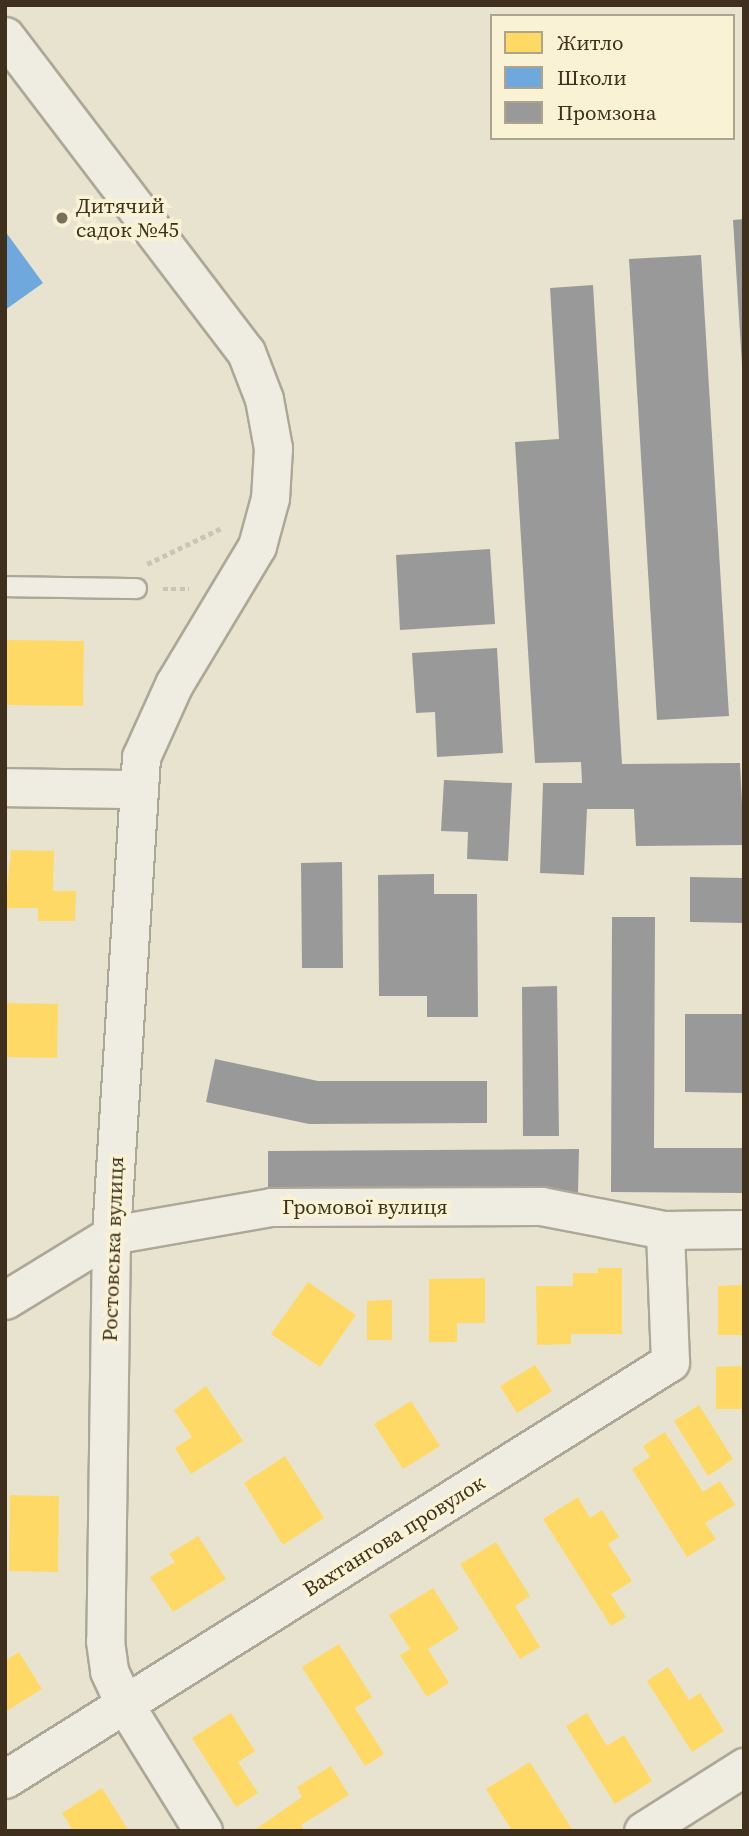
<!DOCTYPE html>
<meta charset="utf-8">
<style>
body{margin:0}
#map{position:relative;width:749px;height:1836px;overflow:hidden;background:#e8e3ce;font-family:"Source Serif 4",serif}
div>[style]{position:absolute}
.homes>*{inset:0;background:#ffd966}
.schools>*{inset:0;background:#6fa8dc}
.industry>*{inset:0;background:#999}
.path>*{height:4.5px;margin-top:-2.25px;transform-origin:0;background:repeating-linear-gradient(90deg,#c8c4b7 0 5px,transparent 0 8.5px)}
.roads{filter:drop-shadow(2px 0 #ada797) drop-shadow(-2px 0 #ada797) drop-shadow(0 2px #ada797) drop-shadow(0 -2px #ada797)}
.service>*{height:19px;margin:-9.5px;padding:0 9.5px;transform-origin:9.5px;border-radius:9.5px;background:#efece1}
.minor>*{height:37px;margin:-18.5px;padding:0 18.5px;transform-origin:18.5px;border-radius:18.5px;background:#efece1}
.dots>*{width:19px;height:19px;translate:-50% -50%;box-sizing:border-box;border:4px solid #f9f2d4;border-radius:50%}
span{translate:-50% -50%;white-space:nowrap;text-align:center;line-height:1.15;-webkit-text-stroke:7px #f9f2d4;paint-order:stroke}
.poi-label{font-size:21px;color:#3e301d}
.left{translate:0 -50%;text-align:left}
.street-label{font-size:21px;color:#3e301d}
.frame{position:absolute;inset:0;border:7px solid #3e301d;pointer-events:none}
.legend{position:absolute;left:490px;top:14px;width:245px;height:126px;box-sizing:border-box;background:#f9f2d4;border:2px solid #aea48b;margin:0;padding:9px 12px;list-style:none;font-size:21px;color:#3e301d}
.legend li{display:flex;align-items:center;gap:14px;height:35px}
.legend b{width:35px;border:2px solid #aea48b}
</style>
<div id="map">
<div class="homes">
<i style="clip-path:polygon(5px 640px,84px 641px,83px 706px,5px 705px)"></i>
<i style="clip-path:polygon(11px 850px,54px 851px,53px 891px,76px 891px,75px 921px,38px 921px,38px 908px,5px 908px)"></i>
<i style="clip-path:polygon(5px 1003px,58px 1004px,57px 1058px,5px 1057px)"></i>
<i style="clip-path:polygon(598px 1268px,622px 1268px,622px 1334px,571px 1334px,571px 1344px,537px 1345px,536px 1286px,573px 1286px,573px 1273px,598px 1273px)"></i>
<i style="clip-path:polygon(485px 1278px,485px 1323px,457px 1323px,457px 1342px,429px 1342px,429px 1279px)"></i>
<i style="clip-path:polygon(308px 1282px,356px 1315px,320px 1367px,271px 1334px)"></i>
<i style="clip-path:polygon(744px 1285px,744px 1335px,718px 1335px,718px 1286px)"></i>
<i style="clip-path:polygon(392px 1300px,392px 1340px,367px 1340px,367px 1301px)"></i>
<i style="clip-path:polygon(535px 1365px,552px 1391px,517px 1413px,500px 1386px)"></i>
<i style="clip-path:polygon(744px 1366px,744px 1409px,716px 1409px,716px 1367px)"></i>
<i style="clip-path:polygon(206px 1386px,243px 1441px,191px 1474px,175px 1448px,192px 1437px,174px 1410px)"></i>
<i style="clip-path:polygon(411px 1401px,440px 1446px,403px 1469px,374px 1424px)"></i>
<i style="clip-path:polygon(699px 1405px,733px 1459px,708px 1476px,674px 1421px)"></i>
<i style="clip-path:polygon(665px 1432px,703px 1492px,720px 1481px,735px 1505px,705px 1523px,716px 1539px,687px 1557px,632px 1469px,650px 1457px,643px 1446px)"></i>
<i style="clip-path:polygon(285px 1456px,324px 1518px,283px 1545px,244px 1483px)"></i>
<i style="clip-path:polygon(10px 1495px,59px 1496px,58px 1572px,9px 1571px)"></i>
<i style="clip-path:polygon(578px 1497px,590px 1518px,602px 1510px,619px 1537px,608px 1544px,632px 1581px,611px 1594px,626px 1617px,611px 1626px,543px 1519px)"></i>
<i style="clip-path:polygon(198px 1536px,226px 1579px,173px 1612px,150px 1577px,175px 1562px,169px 1554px)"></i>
<i style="clip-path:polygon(496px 1542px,530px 1596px,515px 1606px,540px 1647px,520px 1659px,460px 1564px)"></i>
<i style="clip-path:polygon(433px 1588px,459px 1629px,428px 1649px,449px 1683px,427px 1697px,400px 1655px,410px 1649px,389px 1615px)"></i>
<i style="clip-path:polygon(339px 1644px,372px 1697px,355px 1708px,384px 1754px,365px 1766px,302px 1667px)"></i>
<i style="clip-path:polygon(19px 1652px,42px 1689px,5px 1712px,5px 1661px)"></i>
<i style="clip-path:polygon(668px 1667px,689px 1700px,700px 1693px,724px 1731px,692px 1752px,647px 1681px)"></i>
<i style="clip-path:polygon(231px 1713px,255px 1751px,238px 1762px,258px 1793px,236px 1807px,192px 1738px)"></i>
<i style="clip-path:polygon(587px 1713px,607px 1746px,624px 1735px,652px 1781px,615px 1804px,566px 1726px)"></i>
<i style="clip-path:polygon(530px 1762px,573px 1831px,512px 1831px,486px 1789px)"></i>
<i style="clip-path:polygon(331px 1766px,349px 1795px,301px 1825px,305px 1831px,253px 1831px,302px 1797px,297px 1787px)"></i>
<i style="clip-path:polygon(102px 1788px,129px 1831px,73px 1831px,62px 1813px)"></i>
</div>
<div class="schools">
<i style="clip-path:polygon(5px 231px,43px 283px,5px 310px)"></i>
</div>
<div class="industry">
<i style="clip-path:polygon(744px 219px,744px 365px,742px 365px,733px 220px)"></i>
<i style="clip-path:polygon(701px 255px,729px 716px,657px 720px,629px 259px)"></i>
<i style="clip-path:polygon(593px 285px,622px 764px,740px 763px,744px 845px,636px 846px,634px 809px,587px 809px,584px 875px,540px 873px,543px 783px,582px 783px,581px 762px,535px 763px,515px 442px,559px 439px,550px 288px)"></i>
<i style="clip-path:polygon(490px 549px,495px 624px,400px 630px,396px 555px)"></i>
<i style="clip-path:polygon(497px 648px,503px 753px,437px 757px,435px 712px,416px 713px,412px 653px)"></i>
<i style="clip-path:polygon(444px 780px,512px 783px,508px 861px,467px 859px,468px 832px,441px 831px)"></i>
<i style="clip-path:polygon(342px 862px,343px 968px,302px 968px,301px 863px)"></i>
<i style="clip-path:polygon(434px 874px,434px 894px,477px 894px,478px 1017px,427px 1017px,427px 996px,379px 996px,378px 875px)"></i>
<i style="clip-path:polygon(690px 877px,744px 878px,744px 923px,690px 922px)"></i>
<i style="clip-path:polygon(612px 917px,655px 917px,654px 1148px,744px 1148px,744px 1193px,611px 1192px)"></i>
<i style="clip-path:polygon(557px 986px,559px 1136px,523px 1136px,522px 987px)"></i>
<i style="clip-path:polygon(685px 1014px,744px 1014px,744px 1093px,685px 1092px)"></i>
<i style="clip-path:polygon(215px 1059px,318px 1081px,487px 1081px,487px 1123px,309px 1124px,206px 1102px)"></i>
<i style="clip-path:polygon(579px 1149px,578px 1192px,268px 1194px,268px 1151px)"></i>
</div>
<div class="path">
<i style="left:147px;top:564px;width:85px;rotate:-25.7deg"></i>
<i style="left:163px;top:589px;width:26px"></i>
</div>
<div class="roads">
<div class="service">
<i style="left:5px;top:586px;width:131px;rotate:0.9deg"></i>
</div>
<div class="minor">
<i style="left:5px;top:36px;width:397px;rotate:52.7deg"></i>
<i style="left:246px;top:352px;width:50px;rotate:69deg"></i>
<i style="left:264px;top:399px;width:50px;rotate:79.6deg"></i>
<i style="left:273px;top:448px;width:50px;rotate:93.4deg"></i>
<i style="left:270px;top:498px;width:50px;rotate:105.2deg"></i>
<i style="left:257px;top:546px;width:161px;rotate:121deg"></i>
<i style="left:174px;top:684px;width:80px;rotate:114.3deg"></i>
<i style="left:141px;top:757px;width:479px;rotate:93.6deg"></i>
<i style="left:111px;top:1235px;width:406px;rotate:90.8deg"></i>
<i style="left:105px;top:1641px;width:30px;rotate:82deg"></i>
<i style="left:109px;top:1671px;width:38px;rotate:65deg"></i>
<i style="left:125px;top:1705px;width:148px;rotate:58.2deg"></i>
<i style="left:5px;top:787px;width:134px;rotate:0.9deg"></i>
<i style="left:5px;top:1300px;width:124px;rotate:-31.5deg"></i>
<i style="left:111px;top:1235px;width:162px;rotate:-9.9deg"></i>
<i style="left:271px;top:1207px;width:270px;rotate:-0.2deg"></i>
<i style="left:541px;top:1206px;width:126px;rotate:11deg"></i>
<i style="left:665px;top:1230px;width:79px;rotate:-0.7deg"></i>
<i style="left:5px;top:1779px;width:785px;rotate:-32.09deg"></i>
<i style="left:670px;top:1362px;width:132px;rotate:-92.2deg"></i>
<i style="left:643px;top:1831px;width:120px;rotate:-32.4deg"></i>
</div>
</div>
<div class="dots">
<i style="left:62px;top:218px;background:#7a6f5b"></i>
</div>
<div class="poi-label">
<span class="left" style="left:76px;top:218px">Дитячий<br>садок №45</span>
</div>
<div class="street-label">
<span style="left:365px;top:1207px">Громової вулиця</span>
<span style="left:113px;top:1249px;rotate:-88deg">Ростовська вулиця</span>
<span style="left:394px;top:1536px;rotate:-32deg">Вахтангова провулок</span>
</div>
<div class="frame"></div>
<ul class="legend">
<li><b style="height:19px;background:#ffd966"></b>Житло</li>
<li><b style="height:19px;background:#6fa8dc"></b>Школи</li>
<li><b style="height:19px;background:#999"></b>Промзона</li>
</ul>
</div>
